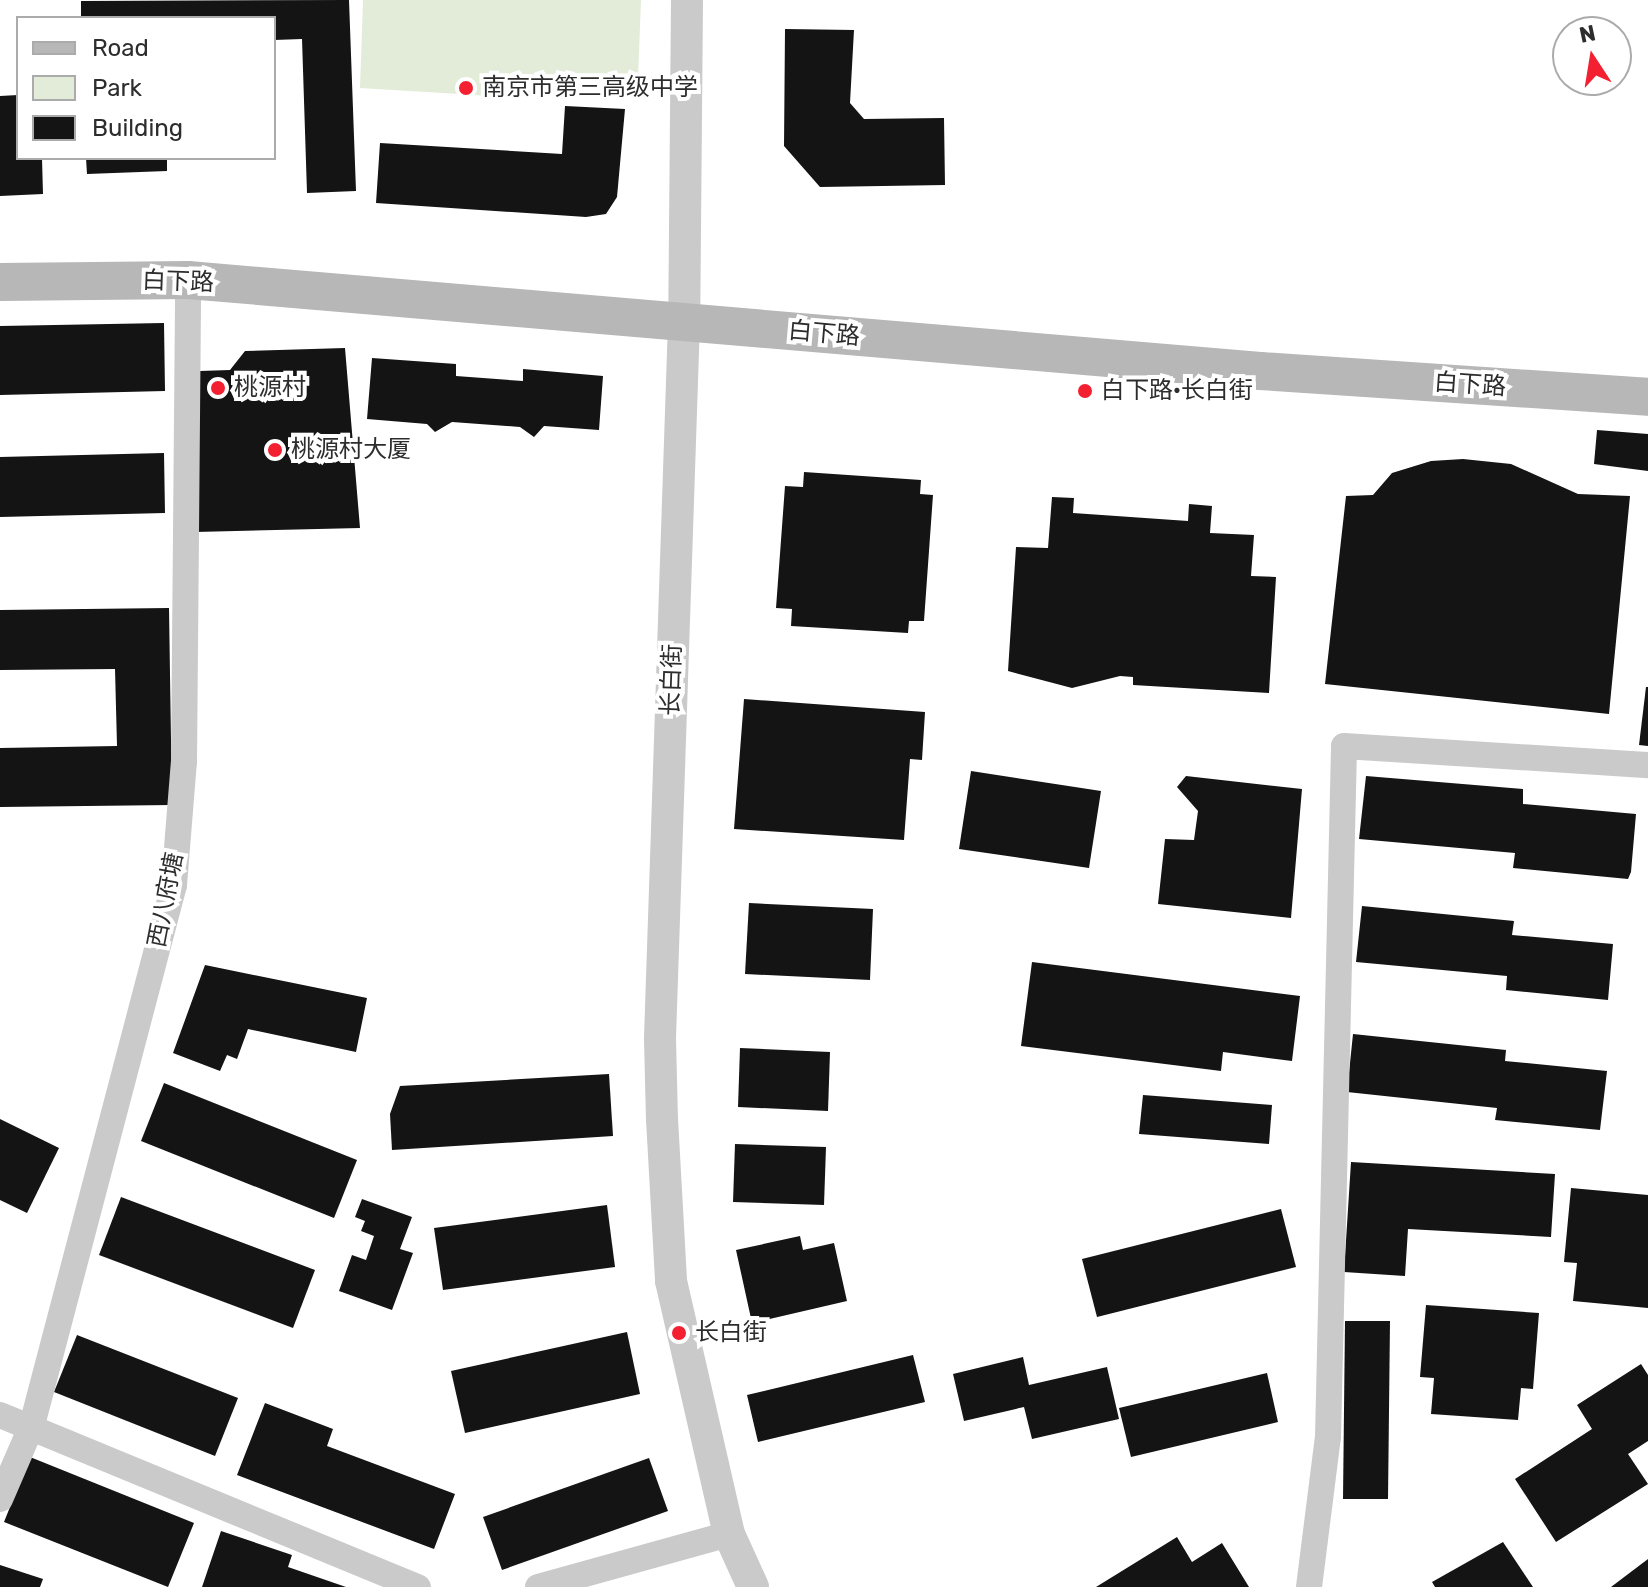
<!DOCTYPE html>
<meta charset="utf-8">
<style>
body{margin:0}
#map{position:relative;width:1648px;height:1587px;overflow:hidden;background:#fff;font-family:Rubik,"Noto Sans SC",sans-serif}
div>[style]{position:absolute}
.green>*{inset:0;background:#e3ecd9}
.building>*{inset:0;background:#141414}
.minor>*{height:26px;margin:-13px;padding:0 13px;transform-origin:13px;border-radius:13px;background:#cacaca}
.tertiary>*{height:32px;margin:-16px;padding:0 16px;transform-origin:16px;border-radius:16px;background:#cacaca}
.secondary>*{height:38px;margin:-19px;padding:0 19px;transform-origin:19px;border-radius:19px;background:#b7b7b7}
.dots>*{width:22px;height:22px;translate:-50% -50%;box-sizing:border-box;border:4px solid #fff;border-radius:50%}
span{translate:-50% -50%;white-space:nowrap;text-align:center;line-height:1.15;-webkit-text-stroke:8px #fff;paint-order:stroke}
.poi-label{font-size:24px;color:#2d2d2d}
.left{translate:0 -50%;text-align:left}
.street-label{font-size:24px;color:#2d2d2d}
.legend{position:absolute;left:16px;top:16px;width:260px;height:144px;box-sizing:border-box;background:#fff;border:2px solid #ababab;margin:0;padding:10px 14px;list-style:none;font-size:24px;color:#2d2d2d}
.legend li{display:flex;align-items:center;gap:16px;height:40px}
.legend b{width:40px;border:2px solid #ababab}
.north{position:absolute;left:1552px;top:16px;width:80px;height:80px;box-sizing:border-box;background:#fff;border:2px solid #ababab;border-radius:50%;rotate:348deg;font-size:22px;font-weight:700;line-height:32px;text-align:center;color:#2d2d2d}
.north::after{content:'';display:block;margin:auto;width:28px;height:36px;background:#f32031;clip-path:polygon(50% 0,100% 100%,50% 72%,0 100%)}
</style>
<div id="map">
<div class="green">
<i style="clip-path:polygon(363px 0,641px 0,638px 79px,536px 74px,492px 96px,360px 88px)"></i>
</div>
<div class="building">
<i style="clip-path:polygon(349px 0,356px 191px,307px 193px,302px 39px,274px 40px,274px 18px,81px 18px,81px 1px)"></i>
<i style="clip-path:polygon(785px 29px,854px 30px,850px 103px,864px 119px,944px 118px,945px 185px,820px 187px,784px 146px)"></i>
<i style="clip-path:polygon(18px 95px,18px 158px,42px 158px,43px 194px,0 196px,0 96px)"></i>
<i style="clip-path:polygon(565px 106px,625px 109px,617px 197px,606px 214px,586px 217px,376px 203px,380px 143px,562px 154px)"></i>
<i style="clip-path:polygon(86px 158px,167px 158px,167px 171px,87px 174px)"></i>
<i style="clip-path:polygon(164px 323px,165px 391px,0 395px,0 326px)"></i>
<i style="clip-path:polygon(345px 348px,360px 528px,195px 532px,200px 371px,230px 370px,245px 351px)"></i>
<i style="clip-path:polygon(372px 358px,456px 364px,456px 376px,523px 381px,523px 369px,603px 376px,599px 430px,544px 426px,534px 437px,520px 427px,452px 422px,435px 432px,427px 424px,367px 419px)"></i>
<i style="clip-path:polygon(1597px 430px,1648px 434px,1648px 471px,1594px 464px)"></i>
<i style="clip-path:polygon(164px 453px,165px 513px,0 517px,0 457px)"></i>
<i style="clip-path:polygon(1463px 459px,1511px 464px,1578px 494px,1630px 496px,1609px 714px,1325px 684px,1346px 496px,1373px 495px,1392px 473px,1431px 461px)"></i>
<i style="clip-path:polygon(804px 472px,921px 480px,920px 494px,933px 495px,924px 621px,909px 621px,908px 633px,791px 626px,792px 609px,776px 608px,785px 486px,803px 487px)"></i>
<i style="clip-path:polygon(1052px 497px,1074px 498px,1073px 513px,1188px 521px,1189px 504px,1212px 506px,1210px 533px,1254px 535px,1251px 576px,1276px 577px,1269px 693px,1133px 685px,1133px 677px,1120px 676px,1072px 688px,1008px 671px,1016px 547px,1048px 548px)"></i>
<i style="clip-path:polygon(169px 608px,172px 805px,0 807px,0 748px,117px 746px,115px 669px,0 670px,0 610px)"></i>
<i style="clip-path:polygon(1646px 687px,1648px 687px,1648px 746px,1639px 745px)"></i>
<i style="clip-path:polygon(744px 699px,925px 712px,922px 760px,910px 759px,904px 840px,734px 829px)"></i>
<i style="clip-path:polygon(971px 771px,1101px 791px,1089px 868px,959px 849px)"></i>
<i style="clip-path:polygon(1186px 776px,1302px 789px,1291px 918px,1158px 904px,1165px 839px,1194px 840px,1198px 811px,1177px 787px)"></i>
<i style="clip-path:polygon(1366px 776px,1523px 789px,1523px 804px,1636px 814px,1631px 872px,1628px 879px,1513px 868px,1515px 853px,1359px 839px)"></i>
<i style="clip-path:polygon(749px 903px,873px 909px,870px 980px,745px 974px)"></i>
<i style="clip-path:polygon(1362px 906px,1514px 921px,1512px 935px,1613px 944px,1608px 1000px,1506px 990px,1507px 976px,1356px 962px)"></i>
<i style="clip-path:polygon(1032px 962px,1300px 996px,1292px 1061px,1223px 1052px,1221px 1071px,1021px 1046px)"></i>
<i style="clip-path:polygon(205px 965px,367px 998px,356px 1052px,248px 1029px,237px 1059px,227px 1055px,220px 1071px,173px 1053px)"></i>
<i style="clip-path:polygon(1353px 1034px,1506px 1050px,1505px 1061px,1607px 1071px,1600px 1130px,1495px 1120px,1497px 1108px,1347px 1092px)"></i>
<i style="clip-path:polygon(740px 1048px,830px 1052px,828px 1111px,738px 1107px)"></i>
<i style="clip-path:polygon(609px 1074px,613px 1136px,392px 1150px,390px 1114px,400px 1086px)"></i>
<i style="clip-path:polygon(164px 1083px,357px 1160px,334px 1218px,141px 1141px)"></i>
<i style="clip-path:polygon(1143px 1095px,1272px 1105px,1269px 1144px,1139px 1134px)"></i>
<i style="clip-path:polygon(0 1119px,59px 1148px,27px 1213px,0 1200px)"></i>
<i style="clip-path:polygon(735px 1144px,826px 1147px,824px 1205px,733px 1202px)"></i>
<i style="clip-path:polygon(1351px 1162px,1555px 1174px,1551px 1237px,1408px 1229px,1405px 1276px,1344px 1272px)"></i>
<i style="clip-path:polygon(1571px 1188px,1648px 1195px,1648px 1308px,1573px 1301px,1577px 1263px,1564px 1262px)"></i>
<i style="clip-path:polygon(121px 1197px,315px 1270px,293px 1328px,99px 1255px)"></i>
<i style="clip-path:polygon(362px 1199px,412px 1217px,400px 1249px,413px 1253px,392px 1310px,339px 1291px,352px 1255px,366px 1260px,374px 1236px,361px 1231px,365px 1221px,355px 1217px)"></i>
<i style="clip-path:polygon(607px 1205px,615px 1267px,443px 1290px,434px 1228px)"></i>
<i style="clip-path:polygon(1281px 1209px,1296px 1267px,1097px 1317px,1082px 1259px)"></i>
<i style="clip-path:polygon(800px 1236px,803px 1250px,834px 1243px,847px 1301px,752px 1323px,736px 1250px)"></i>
<i style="clip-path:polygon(1426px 1305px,1539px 1313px,1533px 1389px,1521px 1388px,1518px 1420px,1431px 1414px,1434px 1378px,1420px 1377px)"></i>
<i style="clip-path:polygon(1345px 1321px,1390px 1321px,1388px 1499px,1343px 1499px)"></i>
<i style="clip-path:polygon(627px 1332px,640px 1394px,465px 1433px,451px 1371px)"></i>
<i style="clip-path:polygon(77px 1335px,238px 1398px,215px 1456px,54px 1392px)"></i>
<i style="clip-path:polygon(913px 1355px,925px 1402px,758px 1442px,747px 1395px)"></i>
<i style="clip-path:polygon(1023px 1357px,1029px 1385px,1107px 1367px,1119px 1419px,1032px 1439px,1024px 1407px,964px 1421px,953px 1374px)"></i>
<i style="clip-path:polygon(1641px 1364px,1648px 1375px,1648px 1441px,1628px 1454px,1648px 1484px,1556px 1542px,1515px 1479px,1592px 1429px,1577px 1405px)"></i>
<i style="clip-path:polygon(1267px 1373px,1278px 1422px,1131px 1457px,1119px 1408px)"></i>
<i style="clip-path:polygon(265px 1403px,333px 1429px,327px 1446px,455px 1494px,434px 1549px,237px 1475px)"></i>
<i style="clip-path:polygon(30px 1457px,194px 1523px,168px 1587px,4px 1522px)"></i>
<i style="clip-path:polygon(649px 1458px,668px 1511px,502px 1570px,483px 1517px)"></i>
<i style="clip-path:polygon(221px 1531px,292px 1555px,288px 1567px,346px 1587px,202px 1587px)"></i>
<i style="clip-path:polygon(1177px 1537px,1192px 1562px,1222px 1543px,1249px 1587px,1096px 1587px)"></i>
<i style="clip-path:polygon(1503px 1542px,1533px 1587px,1435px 1587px,1432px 1582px)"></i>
<i style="clip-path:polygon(1648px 1559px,1648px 1587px,1611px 1587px)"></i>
<i style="clip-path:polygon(0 1565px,43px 1579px,40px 1587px,0 1587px)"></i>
</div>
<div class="minor">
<i style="left:0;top:1415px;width:452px;rotate:22.4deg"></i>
<i style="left:0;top:1499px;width:81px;rotate:-66.6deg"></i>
<i style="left:32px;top:1425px;width:558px;rotate:-75.27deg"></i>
<i style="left:174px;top:885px;width:123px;rotate:-85.4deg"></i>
<i style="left:184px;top:762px;width:482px;rotate:-89.5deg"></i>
<i style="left:538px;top:1587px;width:198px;rotate:-15.5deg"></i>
<i style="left:1309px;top:1587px;width:151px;rotate:-82.8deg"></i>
<i style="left:1328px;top:1437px;width:691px;rotate:-88.67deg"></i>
<i style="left:1344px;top:746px;width:305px;rotate:3.6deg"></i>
</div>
<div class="tertiary">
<i style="left:687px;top:0;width:322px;rotate:90.5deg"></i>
<i style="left:684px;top:322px;width:717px;rotate:91.92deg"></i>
<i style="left:660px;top:1039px;width:80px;rotate:88.6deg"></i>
<i style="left:662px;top:1119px;width:162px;rotate:86.8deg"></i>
<i style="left:671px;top:1281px;width:260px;rotate:77.1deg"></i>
<i style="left:729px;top:1534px;width:58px;rotate:65.6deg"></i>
</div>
<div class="secondary">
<i style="left:0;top:282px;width:188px;rotate:-0.6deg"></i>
<i style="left:188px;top:280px;width:1076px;rotate:4.85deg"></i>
<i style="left:1260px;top:371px;width:389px;rotate:3.8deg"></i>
</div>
<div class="dots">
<i style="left:466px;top:88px;background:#f32031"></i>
<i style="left:218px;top:388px;background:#f32031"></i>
<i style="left:1085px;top:391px;background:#f32031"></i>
<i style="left:275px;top:450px;background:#f32031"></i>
<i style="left:679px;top:1333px;background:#f32031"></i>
</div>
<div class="poi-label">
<span class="left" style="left:482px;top:88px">南京市第三高级中学</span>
<span class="left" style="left:234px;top:388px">桃源村</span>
<span class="left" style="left:1101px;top:391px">白下路·长白街</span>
<span class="left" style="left:291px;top:450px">桃源村大厦</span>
<span class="left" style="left:695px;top:1333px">长白街</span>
</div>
<div class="street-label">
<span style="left:178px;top:282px;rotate:2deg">白下路</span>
<span style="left:824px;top:334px;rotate:5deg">白下路</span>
<span style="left:1470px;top:385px;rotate:4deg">白下路</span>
<span style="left:672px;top:680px;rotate:-88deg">长白街</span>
<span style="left:166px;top:900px;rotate:-79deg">西八府塘</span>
</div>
<ul class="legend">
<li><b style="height:10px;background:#b7b7b7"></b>Road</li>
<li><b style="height:22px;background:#e3ecd9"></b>Park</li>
<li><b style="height:22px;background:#141414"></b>Building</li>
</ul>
<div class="north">N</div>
</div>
